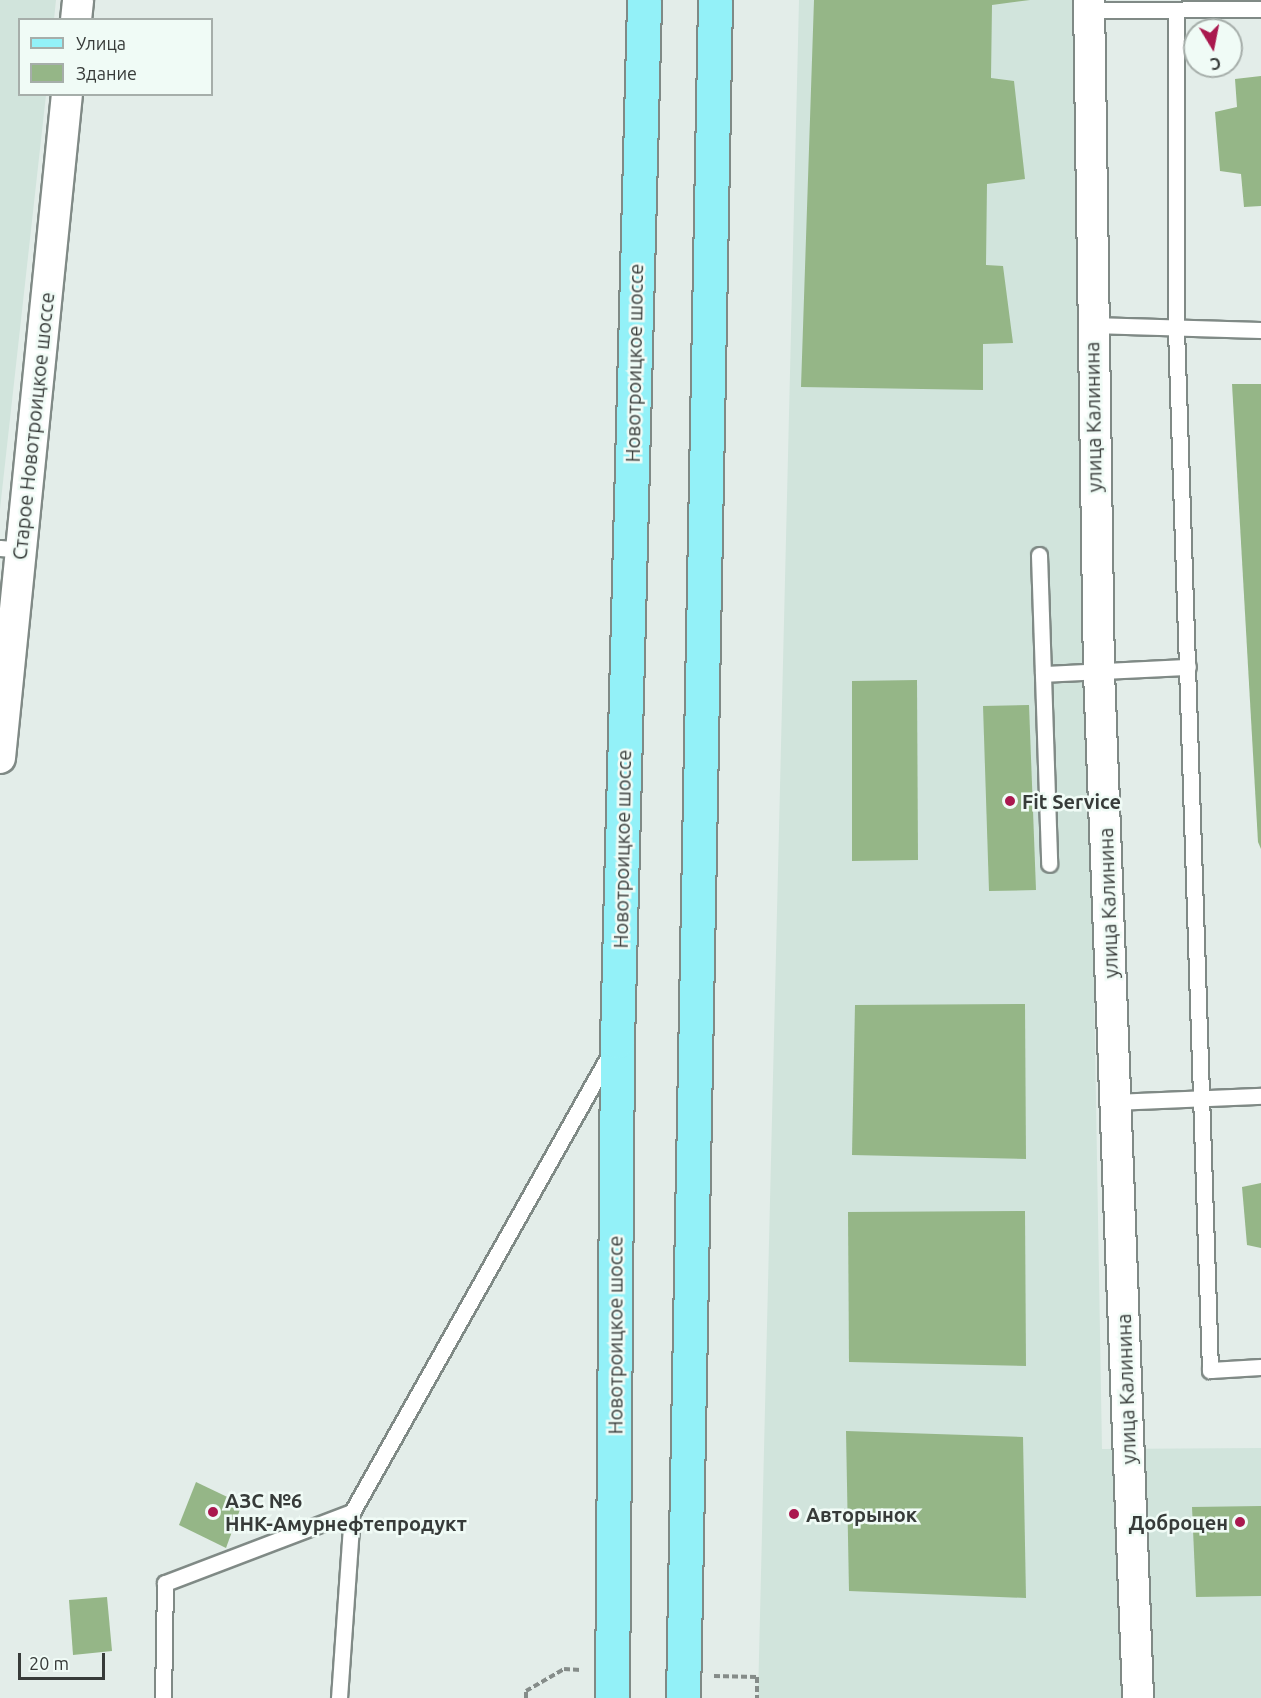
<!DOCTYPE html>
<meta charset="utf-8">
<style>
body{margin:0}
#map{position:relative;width:1261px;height:1698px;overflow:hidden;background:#e3ede9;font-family:Ubuntu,sans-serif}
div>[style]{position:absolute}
.built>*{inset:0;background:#d1e4dc}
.building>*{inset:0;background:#95b687}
.path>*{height:4px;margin-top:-2px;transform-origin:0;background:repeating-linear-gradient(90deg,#858c89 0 6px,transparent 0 9px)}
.roads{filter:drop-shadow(2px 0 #808a86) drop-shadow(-2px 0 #808a86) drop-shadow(0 2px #808a86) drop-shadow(0 -2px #808a86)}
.service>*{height:15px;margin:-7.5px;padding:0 7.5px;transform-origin:7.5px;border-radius:7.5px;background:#fff}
.minor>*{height:30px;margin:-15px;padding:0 15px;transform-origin:15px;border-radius:15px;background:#fff}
.primary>*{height:33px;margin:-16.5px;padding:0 16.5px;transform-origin:16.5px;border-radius:16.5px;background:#93f1f8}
.dots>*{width:16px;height:16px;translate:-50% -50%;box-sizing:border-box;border:3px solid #f0fbf6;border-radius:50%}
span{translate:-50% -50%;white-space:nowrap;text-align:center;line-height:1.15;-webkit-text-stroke:5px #f0fbf6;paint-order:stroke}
.street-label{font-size:20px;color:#373b39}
.poi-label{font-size:20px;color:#373b39;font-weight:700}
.left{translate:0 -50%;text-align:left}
.right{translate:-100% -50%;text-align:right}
.legend{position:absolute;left:18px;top:18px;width:195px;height:78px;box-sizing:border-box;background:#f0fbf6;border:2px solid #a6aeaa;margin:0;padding:8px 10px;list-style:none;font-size:18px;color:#373b39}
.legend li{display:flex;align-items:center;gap:12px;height:30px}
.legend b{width:30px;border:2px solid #a6aeaa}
.north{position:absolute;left:1183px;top:18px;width:60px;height:60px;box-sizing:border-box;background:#f0fbf6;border:2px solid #a6aeaa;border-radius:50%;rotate:170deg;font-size:16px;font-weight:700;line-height:24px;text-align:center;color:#373b39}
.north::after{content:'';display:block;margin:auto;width:21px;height:27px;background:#aa184e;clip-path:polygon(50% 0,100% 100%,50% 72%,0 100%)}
.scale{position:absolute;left:18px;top:1653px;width:87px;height:27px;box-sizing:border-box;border:3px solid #373b39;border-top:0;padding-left:8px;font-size:18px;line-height:21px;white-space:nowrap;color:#373b39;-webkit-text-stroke:4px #f0fbf6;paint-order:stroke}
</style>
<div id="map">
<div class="built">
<i style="clip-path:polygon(0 0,56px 0,54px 19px,20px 20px,20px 94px,46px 95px,0 509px)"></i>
<i style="clip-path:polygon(799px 0,1077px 0,1102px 1449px,1261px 1448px,1261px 1698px,758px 1698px)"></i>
</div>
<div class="building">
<i style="clip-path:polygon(814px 0,1030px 0,992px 5px,991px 78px,1014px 81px,1025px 179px,987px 184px,986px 265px,1003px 266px,1013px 343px,983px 344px,983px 390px,801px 387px)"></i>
<i style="clip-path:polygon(1261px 76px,1261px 206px,1244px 207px,1241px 174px,1220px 171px,1215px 112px,1237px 107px,1235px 79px)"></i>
<i style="clip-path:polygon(1232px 384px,1261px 384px,1261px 849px,1258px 842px)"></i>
<i style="clip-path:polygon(917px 680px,918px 860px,852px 861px,852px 681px)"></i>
<i style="clip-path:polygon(1029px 705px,1036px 890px,989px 891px,983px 706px)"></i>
<i style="clip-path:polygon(1025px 1004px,1026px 1159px,852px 1155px,855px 1005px)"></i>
<i style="clip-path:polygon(1261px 1183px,1261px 1248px,1247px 1245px,1242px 1187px)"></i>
<i style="clip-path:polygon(1025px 1211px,1026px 1366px,849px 1362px,848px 1212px)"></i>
<i style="clip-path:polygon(846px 1431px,1023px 1437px,1026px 1598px,849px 1591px)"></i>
<i style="clip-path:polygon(196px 1482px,242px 1504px,226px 1548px,179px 1525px)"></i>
<i style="clip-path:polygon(1261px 1506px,1261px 1596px,1196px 1597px,1192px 1507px)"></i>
<i style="clip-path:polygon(107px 1597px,112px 1651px,73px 1655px,69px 1600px)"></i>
</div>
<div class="path">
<i style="left:714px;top:1676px;width:43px;rotate:1.3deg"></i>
<i style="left:757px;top:1677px;width:21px;rotate:90deg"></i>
<i style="left:526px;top:1698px;width:7px;rotate:-90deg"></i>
<i style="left:526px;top:1691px;width:44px;rotate:-30.1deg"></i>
<i style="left:564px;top:1669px;width:17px;rotate:3deg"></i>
</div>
<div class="roads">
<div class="service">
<i style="left:1089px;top:10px;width:172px;rotate:-0.3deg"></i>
<i style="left:1176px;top:11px;width:318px;rotate:90deg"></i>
<i style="left:1176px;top:329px;width:1042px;rotate:88.13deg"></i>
<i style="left:1210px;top:1370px;width:51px;rotate:-3.4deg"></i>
<i style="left:1091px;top:325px;width:170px;rotate:1.7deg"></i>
<i style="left:0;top:548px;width:21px;rotate:5deg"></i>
<i style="left:1039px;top:555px;width:309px;rotate:88.1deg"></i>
<i style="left:1043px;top:674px;width:145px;rotate:-2.8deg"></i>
<i style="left:1115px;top:1102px;width:146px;rotate:-2.4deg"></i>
<i style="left:163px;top:1698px;width:115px;rotate:-89deg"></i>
<i style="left:165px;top:1583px;width:200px;rotate:-20.8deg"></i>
<i style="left:352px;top:1512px;width:526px;rotate:-60.61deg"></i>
<i style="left:339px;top:1698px;width:186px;rotate:-86deg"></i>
</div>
<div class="minor">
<i style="left:1089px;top:0;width:672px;rotate:89.15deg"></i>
<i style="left:1099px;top:672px;width:1027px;rotate:87.82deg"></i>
<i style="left:76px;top:20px;width:20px;rotate:-84deg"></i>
<i style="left:0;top:758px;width:667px;rotate:-84.24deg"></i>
</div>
<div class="primary">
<i style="left:612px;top:1698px;width:657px;rotate:-89.56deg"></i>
<i style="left:617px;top:1041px;width:1041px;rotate:-88.51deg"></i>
<i style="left:683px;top:1698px;width:1698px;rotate:-88.92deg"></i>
</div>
</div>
<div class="dots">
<i style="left:1010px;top:801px;background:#aa184e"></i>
<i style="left:213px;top:1512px;background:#aa184e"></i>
<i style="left:794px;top:1514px;background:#aa184e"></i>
<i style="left:1240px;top:1522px;background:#aa184e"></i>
</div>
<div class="street-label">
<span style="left:634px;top:363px;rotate:-89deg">Новотроицкое шоссе</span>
<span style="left:1093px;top:417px;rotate:-91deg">улица Калинина</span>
<span style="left:33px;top:426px;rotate:-84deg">Старое Новотроицкое шоссе</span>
<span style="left:622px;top:849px;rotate:-89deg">Новотроицкое шоссе</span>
<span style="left:1108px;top:903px;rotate:-92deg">улица Калинина</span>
<span style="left:615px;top:1335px;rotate:-90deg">Новотроицкое шоссе</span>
<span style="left:1126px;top:1389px;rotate:-92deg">улица Калинина</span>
</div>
<div class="poi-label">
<span class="left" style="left:1022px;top:801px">Fit Service</span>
<span class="left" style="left:225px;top:1512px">АЗС №6<br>ННК-Амурнефтепродукт</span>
<span class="left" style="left:806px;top:1514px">Авторынок</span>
<span class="right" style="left:1228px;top:1522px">Доброцен</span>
</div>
<ul class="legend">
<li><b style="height:8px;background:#93f1f8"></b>Улица</li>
<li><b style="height:16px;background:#95b687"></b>Здание</li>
</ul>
<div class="north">С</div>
<div class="scale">20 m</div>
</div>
